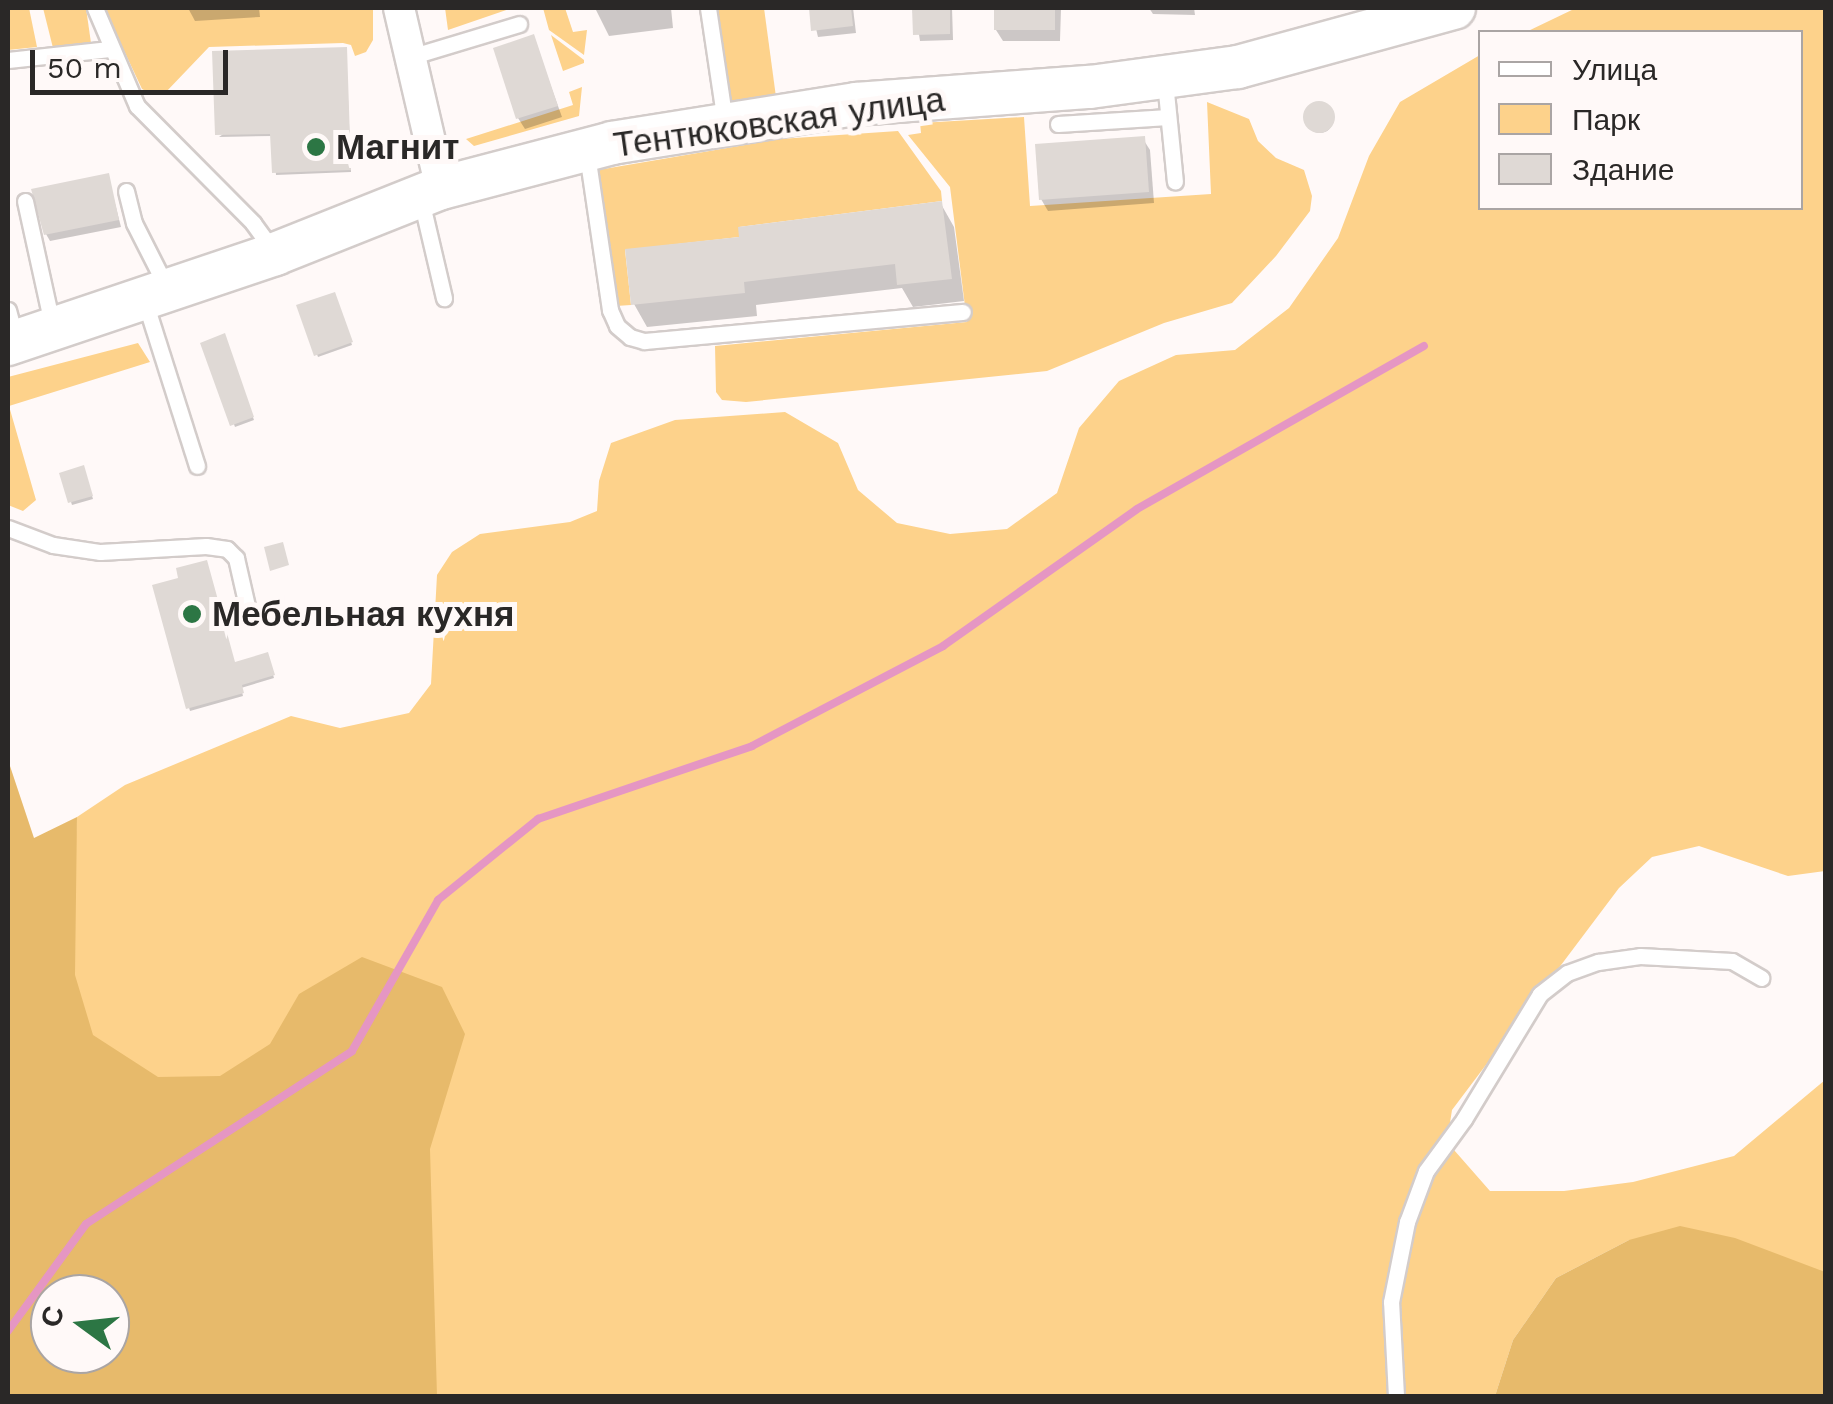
<!DOCTYPE html>
<meta charset="utf-8">
<style>
body{margin:0}
#map{position:relative;width:1833px;height:1404px;overflow:hidden;background:#fff9f8;font-family:"Work Sans",sans-serif}
div>[style]{position:absolute}
.green>*{inset:0;background:#fdd28b}
.forest>*{inset:0;background:#e7ba6b}
.shadow>*{inset:0;background:#0003}
.round{border-radius:50%}
.stream>*{height:8px;margin:-4px;padding:0 4px;transform-origin:4px;border-radius:4px;background:#e596c3}
.building>*{inset:0;background:#dfd9d5}
.roads{filter:drop-shadow(2px 0 #d3ccca) drop-shadow(-2px 0 #d3ccca) drop-shadow(0 2px #d3ccca) drop-shadow(0 -2px #d3ccca)}
.lane>*{height:15px;margin:-7.5px;padding:0 7.5px;transform-origin:7.5px;border-radius:7.5px;background:#fff}
.street>*{height:30px;margin:-15px;padding:0 15px;transform-origin:15px;border-radius:15px;background:#fff}
.secondary>*{height:42px;margin:-21px;padding:0 21px;transform-origin:21px;border-radius:21px;background:#fff}
.dots>*{width:28px;height:28px;translate:-50% -50%;box-sizing:border-box;border:5px solid #fff9f8;border-radius:50%}
span{translate:-50% -50%;white-space:nowrap;text-align:center;line-height:1.15;-webkit-text-stroke:10px #fff9f8;paint-order:stroke}
.street-label{font-size:35px;color:#2a2827}
.poi-label{font-size:35px;color:#2a2827;font-weight:700}
.left{translate:0 -50%;text-align:left}
.frame{position:absolute;inset:0;border:10px solid #2a2827;pointer-events:none}
.legend{position:absolute;left:1478px;top:30px;width:325px;height:180px;box-sizing:border-box;background:#fff9f8;border:2px solid #aaa5a4;margin:0;padding:12px 18px;list-style:none;font-size:30px;color:#2a2827}
.legend li{display:flex;align-items:center;gap:20px;height:50px}
.legend b{width:50px;border:2px solid #aaa5a4}
.north{position:absolute;left:30px;top:1274px;width:100px;height:100px;box-sizing:border-box;background:#fff9f8;border:2px solid #aaa5a4;border-radius:50%;rotate:285deg;font-size:28px;font-weight:700;line-height:40px;text-align:center;color:#2a2827}
.north::after{content:'';display:block;margin:auto;width:35px;height:45px;background:#2c7644;clip-path:polygon(50% 0,100% 100%,50% 72%,0 100%)}
.scale{position:absolute;left:30px;top:50px;width:198px;height:45px;box-sizing:border-box;border:5px solid #2a2827;border-top:0;padding-left:12px;font-size:30px;line-height:35px;white-space:nowrap;color:#2a2827;-webkit-text-stroke:8px #fff9f8;paint-order:stroke}
</style>
<div id="map">
<div class="green">
<i style="clip-path:polygon(29px 8px,37px 47px,8px 50px,8px 10px)"></i>
<i style="clip-path:polygon(43px 8px,86px 8px,91px 43px,53px 48px)"></i>
<i style="clip-path:polygon(104px 8px,373px 8px,373px 40px,366px 52px,355px 56px,351px 45px,343px 43px,209px 47px,165px 93px,152px 94px,142px 89px)"></i>
<i style="clip-path:polygon(445px 8px,512px 8px,448px 30px)"></i>
<i style="clip-path:polygon(543px 8px,565px 8px,573px 32px,587px 30px,584px 55px,549px 30px)"></i>
<i style="clip-path:polygon(717px 8px,764px 8px,776px 97px,730px 104px)"></i>
<i style="clip-path:polygon(1576px 8px,1825px 8px,1825px 871px,1788px 876px,1699px 846px,1652px 857px,1619px 888px,1452px 1110px,1447px 1142px,1490px 1191px,1564px 1191px,1633px 1182px,1734px 1156px,1825px 1080px,1825px 1272px,1629px 1240px,1556px 1278px,1513px 1340px,1495px 1396px,431px 1396px,275px 1048px,222px 1082px,157px 1083px,88px 1040px,68px 974px,77px 817px,125px 785px,291px 716px,340px 728px,409px 713px,431px 684px,437px 575px,452px 552px,480px 534px,570px 522px,597px 511px,599px 481px,611px 443px,675px 420px,785px 412px,838px 443px,858px 490px,897px 523px,950px 534px,1007px 529px,1057px 493px,1079px 428px,1119px 381px,1176px 355px,1235px 350px,1289px 308px,1338px 238px,1369px 156px,1400px 102px,1480px 55px,1480px 208px,1800px 208px,1800px 32px,1526px 32px)"></i>
<i style="clip-path:polygon(551px 35px,584px 60px,584px 63px,563px 71px)"></i>
<i style="clip-path:polygon(582px 87px,579px 116px,474px 146px,466px 139px,573px 105px,569px 92px)"></i>
<i style="clip-path:polygon(1207px 102px,1249px 119px,1258px 141px,1276px 158px,1304px 170px,1312px 196px,1310px 211px,1276px 256px,1232px 303px,1164px 323px,1047px 371px,746px 402px,722px 400px,716px 392px,715px 346px,967px 322px,950px 187px,908px 135px,921px 133px,920px 123px,1024px 117px,1030px 206px,1211px 194px)"></i>
<i style="clip-path:polygon(898px 131px,941px 191px,942px 201px,739px 227px,739px 237px,625px 250px,631px 305px,616px 306px,598px 170px,780px 139px)"></i>
<i style="clip-path:polygon(138px 343px,150px 362px,9px 406px,36px 500px,23px 511px,8px 505px,8px 377px)"></i>
</div>
<div class="forest">
<i style="clip-path:polygon(evenodd,8px 760px,34px 838px,77px 817px,75px 975px,93px 1035px,158px 1077px,220px 1076px,270px 1044px,299px 994px,362px 957px,442px 987px,465px 1034px,430px 1149px,437px 1396px,8px 1396px,8px 760px,50px 1294px,110px 1294px,110px 1354px,50px 1354px,50px 1294px)"></i>
<i style="clip-path:polygon(1680px 1226px,1735px 1238px,1825px 1272px,1825px 1396px,1495px 1396px,1513px 1340px,1556px 1278px,1629px 1240px)"></i>
</div>
<div class="shadow">
<i style="clip-path:polygon(188px 8px,259px 8px,260px 17px,195px 21px)"></i>
<i style="clip-path:polygon(595px 8px,671px 8px,673px 28px,609px 36px)"></i>
<i style="clip-path:polygon(811px 8px,853px 8px,856px 33px,818px 37px)"></i>
<i style="clip-path:polygon(915px 8px,952px 8px,953px 40px,920px 41px)"></i>
<i style="clip-path:polygon(996px 8px,1061px 8px,1060px 41px,1003px 41px,996px 30px)"></i>
<i style="clip-path:polygon(1149px 8px,1194px 8px,1195px 15px,1153px 14px)"></i>
<i style="clip-path:polygon(533px 37px,562px 117px,525px 129px,518px 118px)"></i>
<i style="clip-path:polygon(346px 49px,351px 172px,276px 175px,273px 136px,219px 137px)"></i>
<i class="round" style="left:1307px;top:107px;width:26px;height:26px"></i>
<i style="clip-path:polygon(1143px 139px,1150px 150px,1154px 203px,1048px 211px,1041px 199px)"></i>
<i style="clip-path:polygon(108px 176px,121px 227px,50px 241px,46px 234px)"></i>
<i style="clip-path:polygon(941px 204px,954px 227px,964px 301px,913px 307px,902px 288px,756px 305px,757px 316px,647px 327px,634px 304px,742px 240px)"></i>
<i style="clip-path:polygon(336px 297px,352px 345px,318px 357px,300px 307px)"></i>
<i style="clip-path:polygon(223px 336px,254px 420px,235px 427px,204px 344px)"></i>
<i style="clip-path:polygon(84px 471px,93px 499px,72px 505px,62px 474px)"></i>
<i style="clip-path:polygon(182px 580px,235px 665px,268px 658px,274px 678px,241px 688px,243px 696px,190px 711px,155px 587px)"></i>
</div>
<div class="stream">
<i style="left:8px;top:1331px;width:132px;rotate:-53.9deg"></i>
<i style="left:86px;top:1224px;width:317px;rotate:-33deg"></i>
<i style="left:352px;top:1051px;width:174px;rotate:-60.3deg"></i>
<i style="left:438px;top:900px;width:129px;rotate:-39deg"></i>
<i style="left:538px;top:819px;width:226px;rotate:-18.8deg"></i>
<i style="left:752px;top:746px;width:216px;rotate:-27.6deg"></i>
<i style="left:943px;top:646px;width:237px;rotate:-35.2deg"></i>
<i style="left:1137px;top:509px;width:330px;rotate:-29.6deg"></i>
</div>
<div class="building">
<i style="clip-path:polygon(809px 8px,851px 8px,853px 26px,811px 31px)"></i>
<i style="clip-path:polygon(912px 8px,950px 8px,950px 34px,913px 35px)"></i>
<i style="clip-path:polygon(994px 8px,1055px 8px,1055px 30px,994px 30px)"></i>
<i style="clip-path:polygon(534px 34px,558px 106px,516px 119px,493px 48px)"></i>
<i style="clip-path:polygon(347px 47px,351px 170px,272px 173px,270px 134px,215px 135px,212px 51px)"></i>
<i class="round" style="left:1303px;top:101px;width:32px;height:32px"></i>
<i style="clip-path:polygon(1145px 136px,1149px 192px,1039px 200px,1035px 144px)"></i>
<i style="clip-path:polygon(109px 173px,119px 220px,44px 235px,31px 189px)"></i>
<i style="clip-path:polygon(942px 201px,952px 279px,897px 285px,895px 264px,744px 282px,745px 293px,631px 305px,625px 249px,739px 237px,738px 227px)"></i>
<i style="clip-path:polygon(335px 292px,353px 342px,314px 356px,296px 305px)"></i>
<i style="clip-path:polygon(225px 333px,254px 417px,230px 426px,200px 343px)"></i>
<i style="clip-path:polygon(84px 465px,93px 496px,68px 503px,59px 473px)"></i>
<i style="clip-path:polygon(283px 542px,289px 565px,270px 571px,264px 547px)"></i>
<i style="clip-path:polygon(207px 560px,235px 662px,268px 652px,275px 675px,242px 685px,244px 693px,186px 709px,152px 585px,178px 578px,176px 568px)"></i>
</div>
<div class="roads">
<div class="lane">
<i style="left:95px;top:8px;width:107px;rotate:66.8deg"></i>
<i style="left:137px;top:106px;width:165px;rotate:45.2deg"></i>
<i style="left:253px;top:223px;width:34px;rotate:54deg"></i>
<i style="left:708px;top:8px;width:115px;rotate:81.5deg"></i>
<i style="left:410px;top:57px;width:114px;rotate:-16.8deg"></i>
<i style="left:8px;top:60px;width:102px;rotate:-6.2deg"></i>
<i style="left:1165px;top:82px;width:100px;rotate:84.3deg"></i>
<i style="left:1058px;top:124px;width:110px;rotate:-3.6deg"></i>
<i style="left:587px;top:154px;width:158px;rotate:81.6deg"></i>
<i style="left:610px;top:310px;width:17px;rotate:66deg"></i>
<i style="left:617px;top:326px;width:17px;rotate:40deg"></i>
<i style="left:630px;top:337px;width:15px;rotate:16deg"></i>
<i style="left:644px;top:341px;width:320px;rotate:-5.2deg"></i>
<i style="left:126px;top:191px;width:33px;rotate:76deg"></i>
<i style="left:134px;top:223px;width:73px;rotate:63.1deg"></i>
<i style="left:421px;top:200px;width:101px;rotate:76.8deg"></i>
<i style="left:25px;top:201px;width:126px;rotate:77.6deg"></i>
<i style="left:145px;top:302px;width:172px;rotate:72.4deg"></i>
<i style="left:8px;top:310px;width:31px;rotate:75deg"></i>
<i style="left:8px;top:528px;width:48px;rotate:20.7deg"></i>
<i style="left:53px;top:545px;width:48px;rotate:8.5deg"></i>
<i style="left:100px;top:552px;width:106px;rotate:-3.2deg"></i>
<i style="left:206px;top:546px;width:21px;rotate:8deg"></i>
<i style="left:227px;top:549px;width:13px;rotate:45deg"></i>
<i style="left:236px;top:558px;width:63px;rotate:77.1deg"></i>
<i style="left:1396px;top:1396px;width:94px;rotate:-93deg"></i>
<i style="left:1391px;top:1302px;width:82px;rotate:-78.7deg"></i>
<i style="left:1407px;top:1222px;width:54px;rotate:-69.6deg"></i>
<i style="left:1426px;top:1171px;width:64px;rotate:-53.8deg"></i>
<i style="left:1464px;top:1119px;width:146px;rotate:-58.7deg"></i>
<i style="left:1540px;top:994px;width:34px;rotate:-38deg"></i>
<i style="left:1567px;top:973px;width:33px;rotate:-20deg"></i>
<i style="left:1598px;top:962px;width:42px;rotate:-8.1deg"></i>
<i style="left:1640px;top:956px;width:92px;rotate:3.1deg"></i>
<i style="left:1732px;top:961px;width:34px;rotate:30deg"></i>
</div>
<div class="street">
<i style="left:399px;top:8px;width:185px;rotate:76.9deg"></i>
</div>
<div class="secondary">
<i style="left:8px;top:344px;width:282px;rotate:-18.6deg"></i>
<i style="left:275px;top:254px;width:179px;rotate:-21.7deg"></i>
<i style="left:441px;top:188px;width:177px;rotate:-14.7deg"></i>
<i style="left:612px;top:143px;width:247px;rotate:-9.1deg"></i>
<i style="left:856px;top:104px;width:235px;rotate:-4.2deg"></i>
<i style="left:1090px;top:87px;width:149px;rotate:-7.7deg"></i>
<i style="left:1238px;top:67px;width:224px;rotate:-15.3deg"></i>
</div>
</div>
<div class="dots">
<i style="left:316px;top:147px;background:#2c7644"></i>
<i style="left:192px;top:614px;background:#2c7644"></i>
</div>
<div class="street-label">
<span style="left:779px;top:122px;rotate:-8deg">Тентюковская улица</span>
</div>
<div class="poi-label">
<span class="left" style="left:336px;top:147px">Магнит</span>
<span class="left" style="left:212px;top:614px">Мебельная кухня</span>
</div>
<div class="frame"></div>
<ul class="legend">
<li><b style="height:12px;background:#fff"></b>Улица</li>
<li><b style="height:28px;background:#fdd28b"></b>Парк</li>
<li><b style="height:28px;background:#dfd9d5"></b>Здание</li>
</ul>
<div class="north">С</div>
<div class="scale">50 m</div>
</div>
